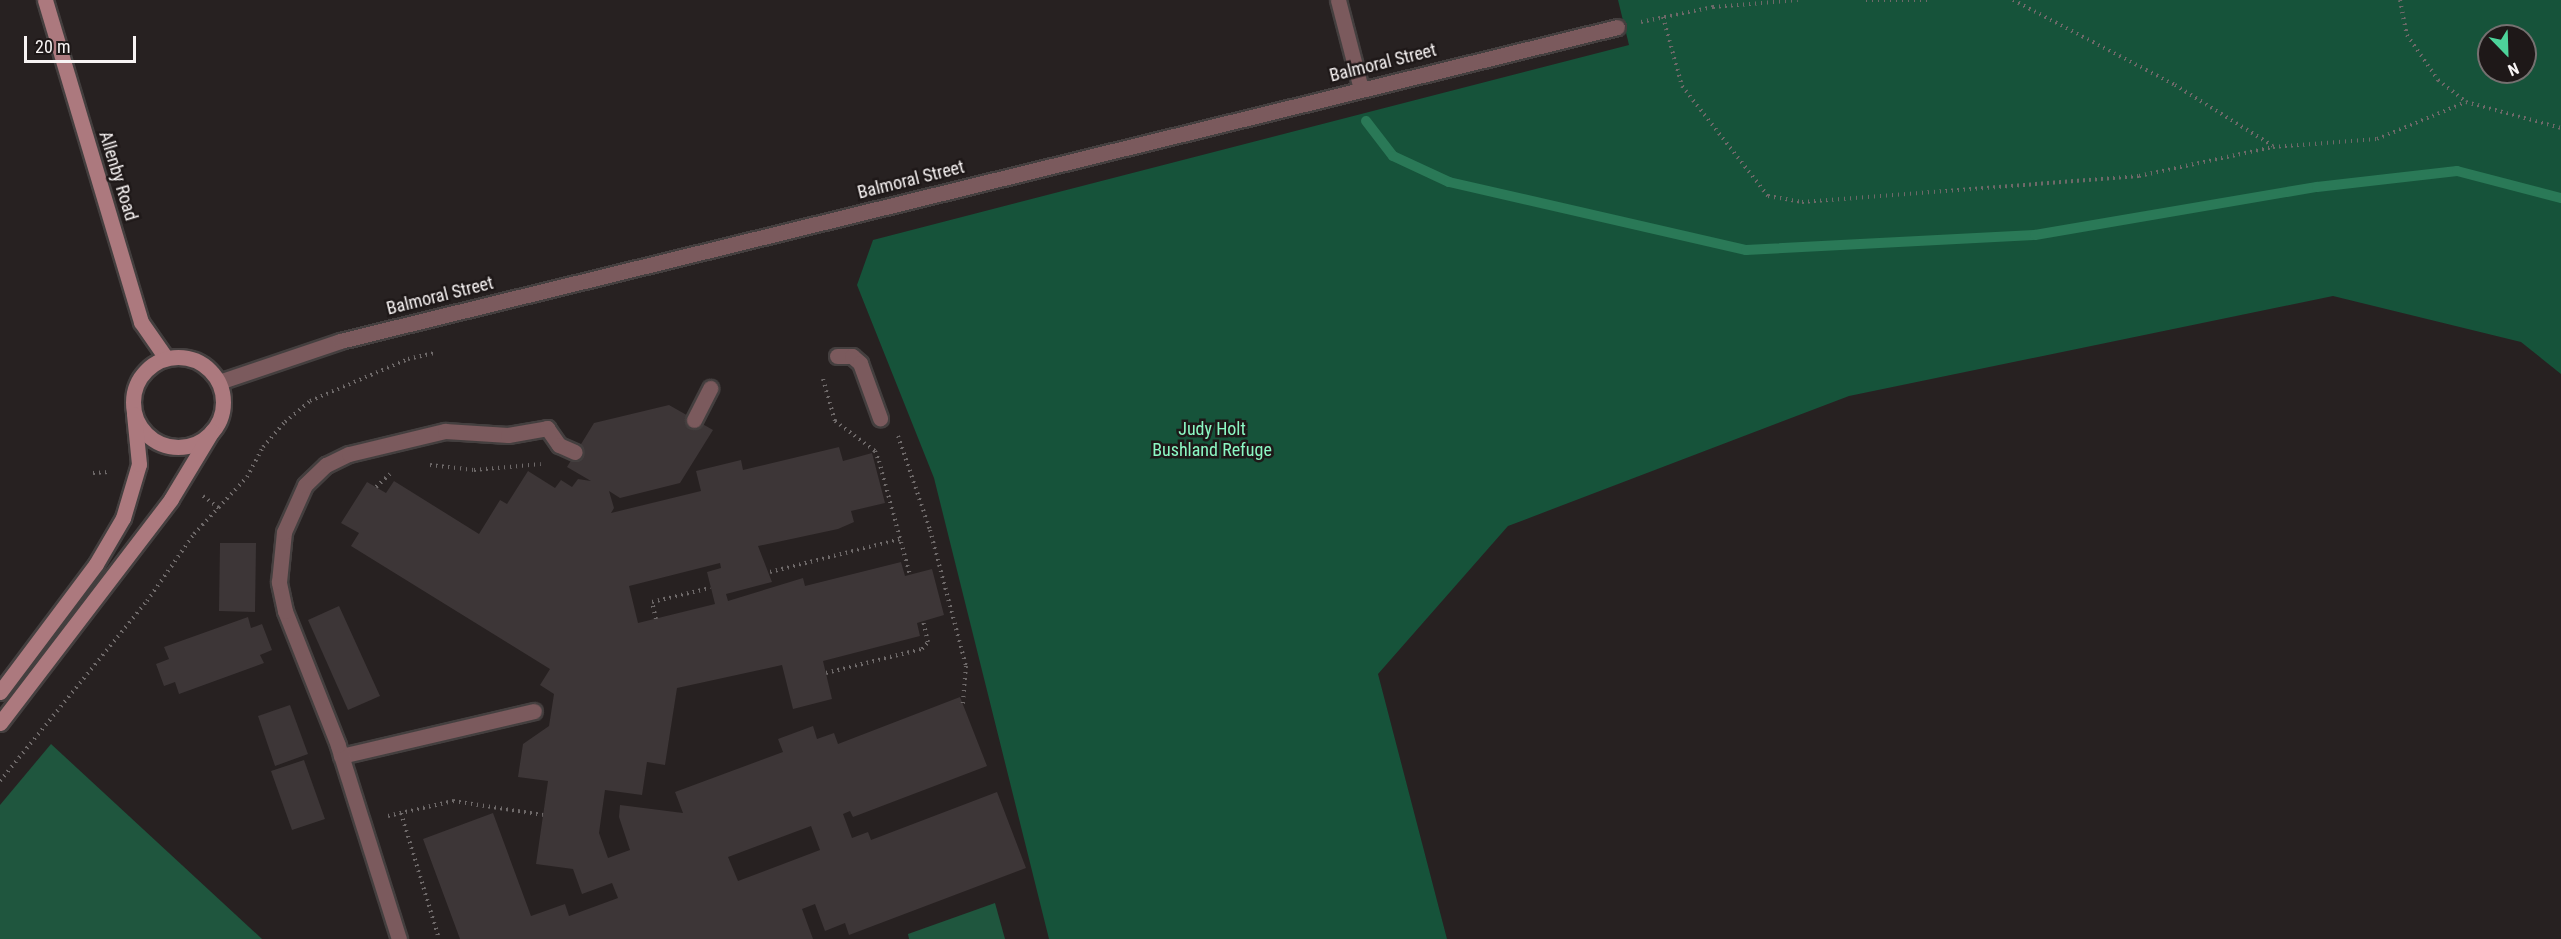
<!DOCTYPE html>
<style>
body{margin:0}
#map{position:relative;width:2561px;height:939px;overflow:hidden;background:#272121;font-family:"Roboto Condensed",sans-serif}
div>[style]{position:absolute}
.green>*{inset:0;background:#1f563e}
.forest>*{inset:0;background:#16533a}
.stream>*{height:10px;margin:-5px;padding:0 5px;transform-origin:5px;border-radius:5px;background:#2a7957}
.building>*{inset:0;background:#3d3637}
.path>*{height:4px;margin-top:-2px;transform-origin:0;background:repeating-linear-gradient(90deg,#6e6969 0 1.5px,transparent 0 6px)}
.roads{filter:drop-shadow(2px 0 #443f3f) drop-shadow(-2px 0 #443f3f) drop-shadow(0 2px #443f3f) drop-shadow(0 -2px #443f3f)}
.lane>*{height:15px;margin:-7.5px;padding:0 7.5px;transform-origin:7.5px;border-radius:7.5px;background:#7b5a5d}
.street>*{height:15px;margin:-7.5px;padding:0 7.5px;transform-origin:7.5px;border-radius:7.5px;background:#7b5a5d}
.secondary>*{height:15px;margin:-7.5px;padding:0 7.5px;transform-origin:7.5px;border-radius:7.5px;background:#ac797e}
.secondary>.ring{margin:-7.5px;padding:0;box-sizing:content-box;background:none;border:15px solid #ac797e;border-radius:50%}
span{translate:-50% -50%;white-space:nowrap;text-align:center;line-height:1.15;-webkit-text-stroke:5px #1e1818;paint-order:stroke}
.street-label{font-size:18px;color:#f8f4f4}
.park-label{font-size:18px;color:#8cf8c4}
.north{position:absolute;left:2477px;top:24px;width:60px;height:60px;box-sizing:border-box;background:#1e1818;border:2px solid #757070;border-radius:50%;rotate:157deg;font-size:16px;font-weight:700;line-height:24px;text-align:center;color:#f8f4f4}
.north::after{content:'';display:block;margin:auto;width:21px;height:27px;background:#4dd39a;clip-path:polygon(50% 0,100% 100%,50% 72%,0 100%)}
.scale{position:absolute;left:24px;top:36px;width:112px;height:27px;box-sizing:border-box;border:3px solid #f8f4f4;border-top:0;padding-left:8px;font-size:18px;line-height:21px;white-space:nowrap;color:#f8f4f4;-webkit-text-stroke:4px #1e1818;paint-order:stroke}
</style>
<div id="map">
<div class="green">
<i style="clip-path:polygon(51px 744px,262px 939px,0 939px,0 805px)"></i>
<i style="clip-path:polygon(995px 903px,1005px 939px,909px 939px,908px 934px)"></i>
</div>
<div class="forest">
<i style="clip-path:polygon(evenodd,1618px 0,2561px 0,2561px 374px,2521px 342px,2333px 296px,1849px 396px,1508px 526px,1378px 674px,1447px 939px,1049px 939px,934px 478px,857px 285px,873px 240px,1629px 45px,1618px 0,2489px 36px,2525px 36px,2525px 72px,2489px 72px,2489px 36px)"></i>
</div>
<div class="stream">
<i style="left:1366px;top:121px;width:44px;rotate:52.4deg"></i>
<i style="left:1393px;top:156px;width:62px;rotate:24.9deg"></i>
<i style="left:1449px;top:182px;width:305px;rotate:12.9deg"></i>
<i style="left:1746px;top:250px;width:289px;rotate:-3deg"></i>
<i style="left:2035px;top:235px;width:286px;rotate:-9.7deg"></i>
<i style="left:2317px;top:187px;width:141px;rotate:-6.5deg"></i>
<i style="left:2457px;top:171px;width:107px;rotate:14.6deg"></i>
</div>
<div class="building">
<i style="clip-path:polygon(evenodd,669px 405px,713px 430px,680px 483px,620px 498px,609px 491px,614px 508px,611px 513px,701px 491px,696px 471px,741px 460px,743px 470px,839px 447px,843px 461px,872px 453px,885px 503px,851px 511px,854px 522px,838px 529px,758px 546px,772px 582px,726px 594px,728px 601px,803px 578px,805px 586px,901px 562px,905px 576px,932px 569px,944px 615px,917px 623px,920px 636px,823px 661px,832px 699px,793px 709px,782px 665px,677px 688px,665px 765px,647px 762px,642px 795px,605px 790px,599px 833px,608px 858px,630px 850px,619px 817px,620px 805px,683px 813px,675px 792px,783px 752px,778px 739px,813px 726px,817px 739px,834px 733px,838px 744px,960px 697px,987px 766px,853px 817px,850px 811px,843px 814px,852px 838px,868px 832px,871px 840px,997px 792px,1026px 868px,849px 935px,845px 923px,825px 931px,815px 904px,802px 909px,813px 939px,460px 939px,423px 839px,493px 813px,531px 916px,565px 904px,569px 916px,618px 898px,612px 883px,582px 894px,573px 869px,536px 864px,548px 781px,518px 777px,523px 744px,549px 726px,554px 694px,540px 685px,550px 669px,351px 546px,359px 533px,341px 523px,367px 482px,386px 493px,394px 481px,479px 534px,500px 500px,507px 504px,528px 471px,555px 488px,561px 480px,572px 487px,578px 479px,591px 481px,567px 467px,594px 423px,669px 405px,720px 563px,721px 568px,707px 572px,715px 604px,638px 623px,629px 586px,720px 563px,669px 405px,811px 826px,820px 850px,738px 881px,728px 857px,811px 826px)"></i>
<i style="clip-path:polygon(220px 543px,256px 543px,255px 612px,219px 611px)"></i>
<i style="clip-path:polygon(339px 606px,380px 696px,348px 710px,308px 620px)"></i>
<i style="clip-path:polygon(248px 617px,251px 628px,262px 624px,272px 650px,260px 655px,264px 663px,179px 694px,175px 682px,164px 686px,156px 664px,169px 659px,164px 647px)"></i>
<i style="clip-path:polygon(290px 705px,308px 754px,275px 766px,258px 716px)"></i>
<i style="clip-path:polygon(304px 760px,325px 819px,292px 830px,271px 771px)"></i>
</div>
<div class="path">
<i style="left:1866px;top:0;width:63px"></i>
<i style="left:2013px;top:0;width:183px;rotate:27.7deg"></i>
<i style="left:2175px;top:85px;width:115px;rotate:31.9deg"></i>
<i style="left:2400px;top:0;width:36px;rotate:79deg"></i>
<i style="left:2407px;top:35px;width:55px;rotate:55.4deg"></i>
<i style="left:2438px;top:80px;width:36px;rotate:38deg"></i>
<i style="left:2466px;top:102px;width:98px;rotate:15.3deg"></i>
<i style="left:1663px;top:17px;width:72px;rotate:74.6deg"></i>
<i style="left:1682px;top:86px;width:140px;rotate:52deg"></i>
<i style="left:1768px;top:196px;width:35px;rotate:10deg"></i>
<i style="left:1802px;top:202px;width:338px;rotate:-4.4deg"></i>
<i style="left:2139px;top:176px;width:137px;rotate:-12.2deg"></i>
<i style="left:2273px;top:147px;width:104px;rotate:-4.4deg"></i>
<i style="left:2377px;top:139px;width:96px;rotate:-22.6deg"></i>
<i style="left:1641px;top:22px;width:74px;rotate:-11.8deg"></i>
<i style="left:1713px;top:7px;width:85px;rotate:-4.7deg"></i>
<i style="left:823px;top:379px;width:44px;rotate:74.1deg"></i>
<i style="left:835px;top:421px;width:50px;rotate:36.9deg"></i>
<i style="left:875px;top:451px;width:11px;rotate:68deg"></i>
<i style="left:879px;top:461px;width:118px;rotate:74.8deg"></i>
<i style="left:898px;top:436px;width:99px;rotate:71.2deg"></i>
<i style="left:930px;top:530px;width:141px;rotate:75.2deg"></i>
<i style="left:966px;top:666px;width:38px;rotate:95deg"></i>
<i style="left:430px;top:465px;width:44px;rotate:6.5deg"></i>
<i style="left:474px;top:470px;width:67px;rotate:-5.1deg"></i>
<i style="left:93px;top:473px;width:16px;rotate:-4deg"></i>
<i style="left:376px;top:487px;width:19px;rotate:-43deg"></i>
<i style="left:203px;top:496px;width:20px;rotate:37deg"></i>
<i style="left:770px;top:572px;width:134px;rotate:-14.2deg"></i>
<i style="left:656px;top:619px;width:17px;rotate:-103deg"></i>
<i style="left:652px;top:602px;width:60px;rotate:-13.6deg"></i>
<i style="left:826px;top:673px;width:99px;rotate:-14deg"></i>
<i style="left:922px;top:649px;width:9px;rotate:-49deg"></i>
<i style="left:928px;top:642px;width:23px;rotate:-103deg"></i>
<i style="left:0;top:781px;width:232px;rotate:-50.8deg"></i>
<i style="left:147px;top:601px;width:82px;rotate:-55deg"></i>
<i style="left:194px;top:534px;width:78px;rotate:-47.1deg"></i>
<i style="left:247px;top:477px;width:34px;rotate:-62deg"></i>
<i style="left:263px;top:447px;width:33px;rotate:-49deg"></i>
<i style="left:285px;top:422px;width:33px;rotate:-40deg"></i>
<i style="left:310px;top:401px;width:107px;rotate:-23.2deg"></i>
<i style="left:408px;top:359px;width:27px;rotate:-13deg"></i>
<i style="left:401px;top:813px;width:132px;rotate:73.2deg"></i>
<i style="left:388px;top:816px;width:67px;rotate:-13deg"></i>
<i style="left:453px;top:801px;width:91px;rotate:8.8deg"></i>
</div>
<div class="roads">
<div class="lane">
<i style="left:837px;top:356px;width:15px"></i>
<i style="left:852px;top:356px;width:11px;rotate:41deg"></i>
<i style="left:860px;top:363px;width:59px;rotate:70deg"></i>
<i style="left:694px;top:420px;width:36px;rotate:-63deg"></i>
<i style="left:341px;top:756px;width:198px;rotate:-13.1deg"></i>
<i style="left:399px;top:939px;width:203px;rotate:-107.5deg"></i>
<i style="left:338px;top:745px;width:144px;rotate:-111.6deg"></i>
<i style="left:285px;top:611px;width:30px;rotate:-102deg"></i>
<i style="left:279px;top:582px;width:50px;rotate:-84.3deg"></i>
<i style="left:284px;top:532px;width:51px;rotate:-65.9deg"></i>
<i style="left:305px;top:485px;width:29px;rotate:-44deg"></i>
<i style="left:326px;top:465px;width:25px;rotate:-26deg"></i>
<i style="left:349px;top:454px;width:99px;rotate:-13.5deg"></i>
<i style="left:445px;top:431px;width:63px;rotate:3.6deg"></i>
<i style="left:508px;top:435px;width:40px;rotate:-10deg"></i>
<i style="left:547px;top:428px;width:21px;rotate:55deg"></i>
<i style="left:559px;top:445px;width:17px;rotate:24deg"></i>
</div>
<div class="street">
<i style="left:1338px;top:0;width:92px;rotate:75.5deg"></i>
<i style="left:219px;top:382px;width:128px;rotate:-18.7deg"></i>
<i style="left:340px;top:341px;width:1315px;rotate:-13.81deg"></i>
</div>
<div class="secondary">
<i style="left:45px;top:0;width:336px;rotate:73.4deg"></i>
<i style="left:141px;top:322px;width:44px;rotate:55.2deg"></i>
<i class="ring" style="left:133px;top:357px;width:75px;height:75px"></i>
<i style="left:0;top:692px;width:160px;rotate:-53.1deg"></i>
<i style="left:96px;top:564px;width:53px;rotate:-59.6deg"></i>
<i style="left:123px;top:518px;width:56px;rotate:-73.5deg"></i>
<i style="left:139px;top:464px;width:50px;rotate:-95.7deg"></i>
<i style="left:0;top:723px;width:282px;rotate:-52.6deg"></i>
<i style="left:171px;top:499px;width:79px;rotate:-58.9deg"></i>
</div>
</div>
<div class="street-label">
<span style="left:1383px;top:63px;rotate:-14deg">Balmoral Street</span>
<span style="left:118px;top:176px;rotate:73deg">Allenby Road</span>
<span style="left:911px;top:180px;rotate:-14deg">Balmoral Street</span>
<span style="left:440px;top:296px;rotate:-14deg">Balmoral Street</span>
</div>
<div class="park-label">
<span style="left:1212px;top:440px">Judy Holt<br>Bushland Refuge</span>
</div>
<div class="north">N</div>
<div class="scale">20 m</div>
</div>
